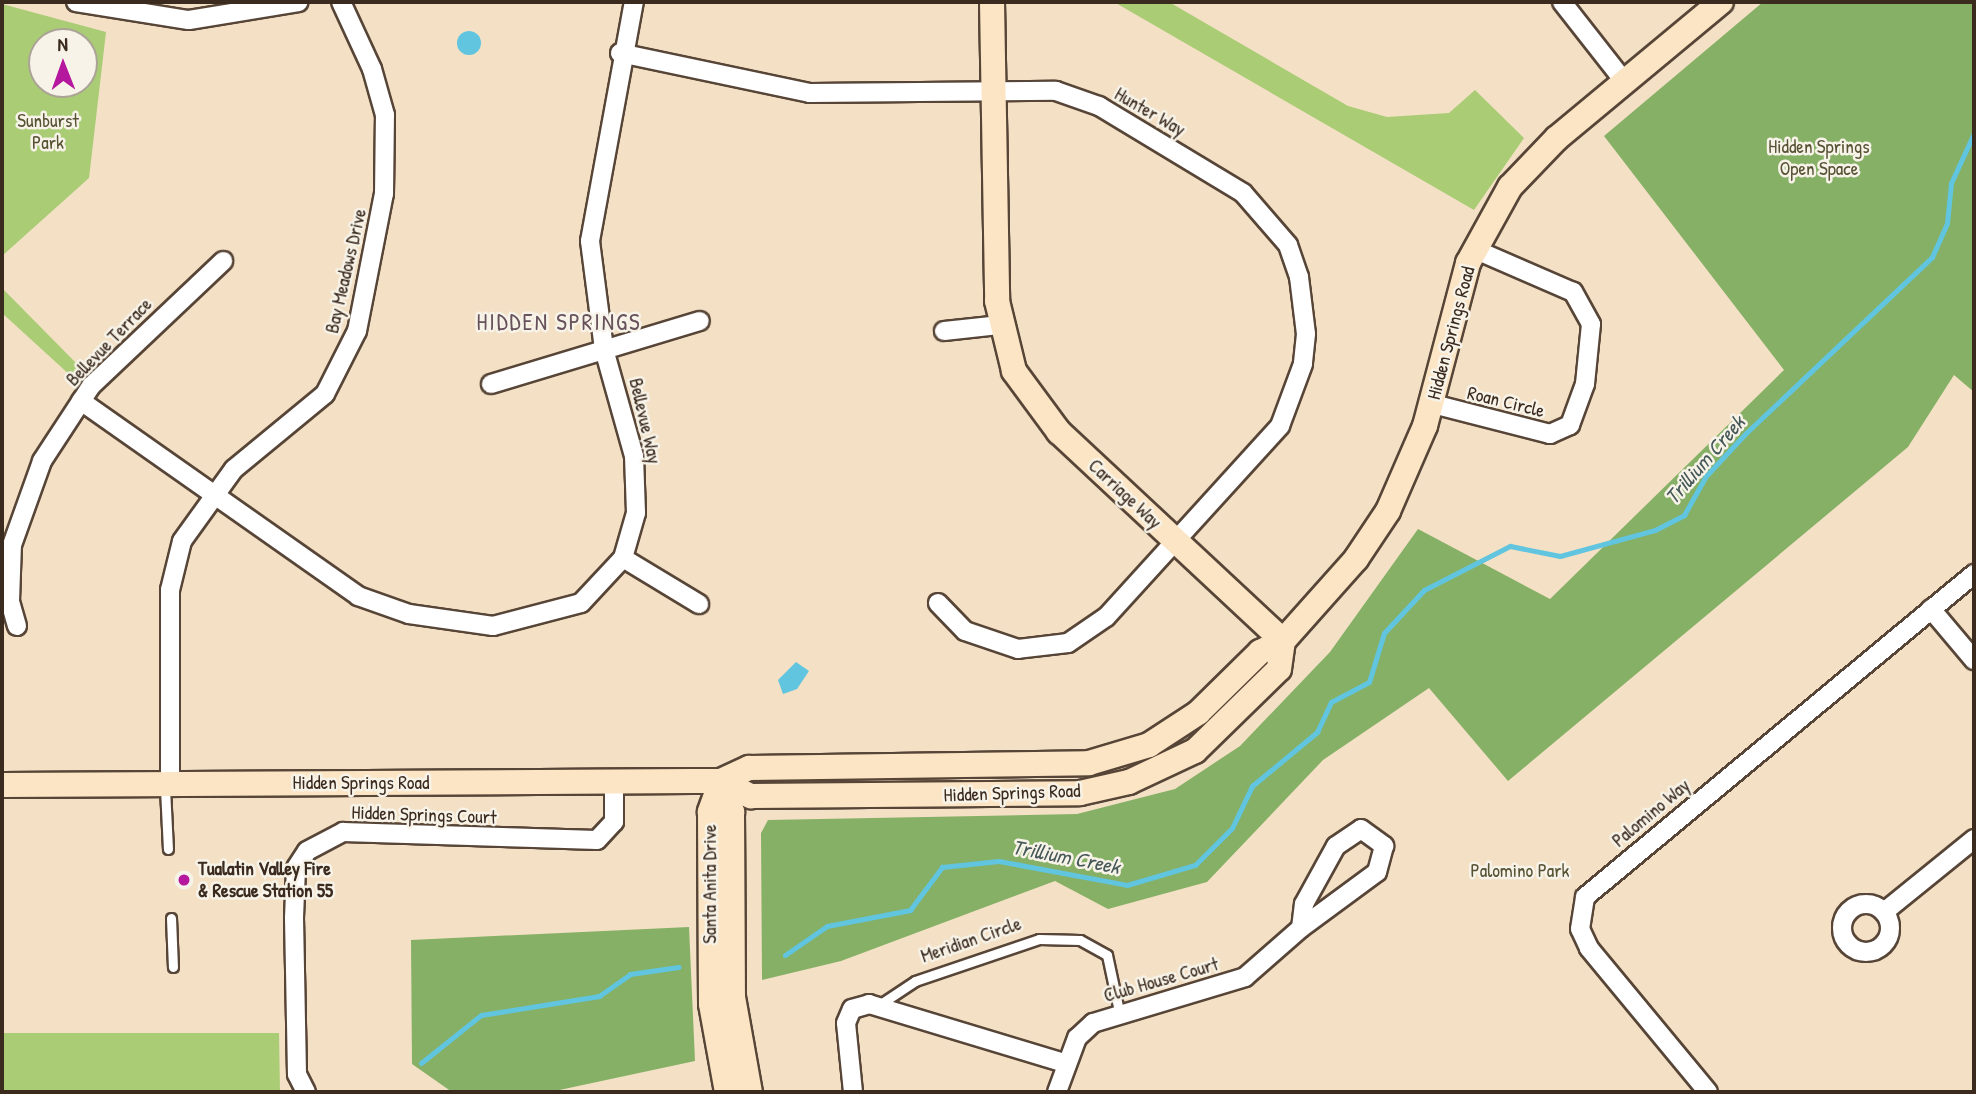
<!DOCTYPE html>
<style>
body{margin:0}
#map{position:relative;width:1976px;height:1094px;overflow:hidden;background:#f3e0c5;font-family:"Patrick Hand",sans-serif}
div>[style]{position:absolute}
.green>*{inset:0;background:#a9cc75}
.forest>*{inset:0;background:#86b066}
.water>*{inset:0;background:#61c5df}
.round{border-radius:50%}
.stream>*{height:5px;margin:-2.5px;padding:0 2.5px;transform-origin:2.5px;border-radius:2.5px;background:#61c5df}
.roads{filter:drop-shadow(2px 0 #574537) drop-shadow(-2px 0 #574537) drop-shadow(0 2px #574537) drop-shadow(0 -2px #574537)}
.lane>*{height:9px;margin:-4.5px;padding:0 4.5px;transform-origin:4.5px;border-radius:4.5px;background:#fff}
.street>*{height:18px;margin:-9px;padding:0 9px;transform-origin:9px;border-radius:9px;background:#fff}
.street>.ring{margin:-9px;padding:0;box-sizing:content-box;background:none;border:18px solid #fff;border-radius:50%}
.secondary>*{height:24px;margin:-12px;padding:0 12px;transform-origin:12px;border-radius:12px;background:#fce5c4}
.dots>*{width:19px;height:19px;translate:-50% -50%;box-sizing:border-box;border:4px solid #f7f3e8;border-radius:50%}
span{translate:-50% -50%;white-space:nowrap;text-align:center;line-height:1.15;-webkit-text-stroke:5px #f7f3e8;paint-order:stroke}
.street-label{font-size:19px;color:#3b2a1e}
.park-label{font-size:19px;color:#565234}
.poi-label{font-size:19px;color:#3b2a1e;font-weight:700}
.left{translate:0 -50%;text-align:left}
.water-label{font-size:21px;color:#465858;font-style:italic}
.quarter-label{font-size:23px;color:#67525b;letter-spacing:2px}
.frame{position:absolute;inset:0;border:4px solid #3b2a1e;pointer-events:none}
.north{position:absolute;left:28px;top:28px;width:70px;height:70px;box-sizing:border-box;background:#f7f3e8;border:2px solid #aca397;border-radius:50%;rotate:359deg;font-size:19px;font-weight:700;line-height:28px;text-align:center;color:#3b2a1e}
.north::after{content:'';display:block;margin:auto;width:24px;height:32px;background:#b5179e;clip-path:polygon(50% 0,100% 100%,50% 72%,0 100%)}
</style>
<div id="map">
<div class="green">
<i style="clip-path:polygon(1114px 2px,1169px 2px,1348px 106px,1387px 117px,1449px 113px,1475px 90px,1524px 138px,1474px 210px)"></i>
<i style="clip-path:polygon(evenodd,2px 4px,106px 32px,89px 178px,2px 256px,2px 4px,84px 42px,84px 84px,42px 84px,42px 42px,84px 42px)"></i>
<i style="clip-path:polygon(2px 288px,79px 366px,71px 376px,2px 313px)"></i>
<i style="clip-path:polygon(2px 1033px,279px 1033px,280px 1092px,2px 1092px)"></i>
</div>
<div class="forest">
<i style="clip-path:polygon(1763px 2px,1974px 2px,1974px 392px,1954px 375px,1908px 447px,1508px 781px,1429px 688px,1323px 760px,1207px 882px,1108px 909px,1055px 881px,841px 961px,762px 980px,761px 833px,768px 820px,1077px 814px,1175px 789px,1240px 746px,1330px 652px,1418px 529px,1550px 599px,1784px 370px,1604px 136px)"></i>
<i style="clip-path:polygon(689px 927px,695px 1061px,550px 1092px,452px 1092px,412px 1064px,411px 940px)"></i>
</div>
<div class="water">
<i class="round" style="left:457px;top:31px;width:24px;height:24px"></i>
<i style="clip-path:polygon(796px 662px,809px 671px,797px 689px,783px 694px,778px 680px)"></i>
</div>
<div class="stream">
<i style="left:785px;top:955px;width:51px;rotate:-34.6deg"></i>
<i style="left:827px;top:926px;width:85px;rotate:-10.9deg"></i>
<i style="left:910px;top:910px;width:54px;rotate:-53.3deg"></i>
<i style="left:942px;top:867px;width:57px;rotate:-6deg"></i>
<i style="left:999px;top:861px;width:130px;rotate:10.6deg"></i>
<i style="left:1127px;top:885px;width:71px;rotate:-16.4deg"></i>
<i style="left:1195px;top:865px;width:52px;rotate:-45deg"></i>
<i style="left:1232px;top:828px;width:47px;rotate:-64.5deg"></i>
<i style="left:1252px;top:786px;width:85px;rotate:-39.7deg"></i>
<i style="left:1317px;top:732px;width:33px;rotate:-65deg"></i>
<i style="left:1331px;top:702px;width:43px;rotate:-27.8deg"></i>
<i style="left:1369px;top:682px;width:51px;rotate:-73deg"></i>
<i style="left:1384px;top:633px;width:59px;rotate:-47.1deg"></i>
<i style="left:1424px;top:590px;width:97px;rotate:-27.1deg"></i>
<i style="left:1510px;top:546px;width:51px;rotate:11.3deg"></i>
<i style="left:1560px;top:556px;width:98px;rotate:-15.3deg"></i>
<i style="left:1655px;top:530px;width:33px;rotate:-27deg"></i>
<i style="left:1684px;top:515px;width:45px;rotate:-60.6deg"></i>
<i style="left:1706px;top:476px;width:59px;rotate:-47.1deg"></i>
<i style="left:1746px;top:433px;width:256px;rotate:-43.4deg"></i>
<i style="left:1932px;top:257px;width:37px;rotate:-66deg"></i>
<i style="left:1947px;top:223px;width:40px;rotate:-84.3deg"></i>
<i style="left:1951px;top:183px;width:55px;rotate:-65.3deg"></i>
<i style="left:421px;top:1063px;width:77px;rotate:-38.7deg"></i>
<i style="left:481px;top:1015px;width:120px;rotate:-9.1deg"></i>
<i style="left:599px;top:996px;width:38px;rotate:-35deg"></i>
<i style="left:630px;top:974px;width:49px;rotate:-8.3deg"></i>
</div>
<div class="roads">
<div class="lane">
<i style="left:165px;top:788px;width:61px;rotate:87.2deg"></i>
<i style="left:171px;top:918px;width:49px;rotate:87.7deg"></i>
<i style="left:879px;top:1005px;width:43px;rotate:-33.7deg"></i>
<i style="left:915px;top:981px;width:131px;rotate:-18.7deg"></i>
<i style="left:1039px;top:939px;width:41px;rotate:1.4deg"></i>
<i style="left:1080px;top:940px;width:31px;rotate:29deg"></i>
<i style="left:1107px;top:955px;width:57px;rotate:77.9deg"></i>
</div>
<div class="street">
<i style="left:76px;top:2px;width:114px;rotate:9.1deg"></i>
<i style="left:189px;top:20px;width:111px;rotate:-9.3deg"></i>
<i style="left:1562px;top:2px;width:100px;rotate:51.9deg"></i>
<i style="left:620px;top:53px;width:194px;rotate:11.9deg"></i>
<i style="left:810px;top:93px;width:246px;rotate:-0.5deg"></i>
<i style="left:1056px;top:91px;width:46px;rotate:19.2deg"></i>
<i style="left:1099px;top:106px;width:168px;rotate:31.1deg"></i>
<i style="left:1243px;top:193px;width:69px;rotate:49.1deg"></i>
<i style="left:1288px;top:245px;width:34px;rotate:71deg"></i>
<i style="left:1299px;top:277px;width:57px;rotate:83deg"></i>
<i style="left:1306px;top:334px;width:30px;rotate:96deg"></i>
<i style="left:1303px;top:364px;width:66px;rotate:110.4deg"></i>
<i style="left:1280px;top:426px;width:258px;rotate:132.3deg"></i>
<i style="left:1106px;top:617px;width:46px;rotate:145.6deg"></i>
<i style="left:1068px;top:643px;width:50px;rotate:173.2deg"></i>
<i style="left:1018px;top:649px;width:56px;rotate:-161.2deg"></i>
<i style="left:965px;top:631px;width:39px;rotate:-134deg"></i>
<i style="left:944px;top:331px;width:55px;rotate:-6.2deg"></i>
<i style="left:491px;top:384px;width:218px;rotate:-16.8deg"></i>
<i style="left:81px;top:401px;width:339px;rotate:35.1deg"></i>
<i style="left:358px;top:596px;width:54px;rotate:19.4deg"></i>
<i style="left:409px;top:614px;width:85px;rotate:8.1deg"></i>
<i style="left:493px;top:626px;width:91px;rotate:-14.6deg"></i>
<i style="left:581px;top:603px;width:62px;rotate:-47deg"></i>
<i style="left:623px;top:558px;width:47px;rotate:-73.9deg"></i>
<i style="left:636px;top:513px;width:57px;rotate:-92deg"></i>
<i style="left:634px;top:456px;width:111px;rotate:-105.7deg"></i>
<i style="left:604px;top:349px;width:109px;rotate:-97.4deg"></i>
<i style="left:590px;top:241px;width:243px;rotate:-79.6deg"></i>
<i style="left:1433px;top:404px;width:121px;rotate:14.4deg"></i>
<i style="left:1550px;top:434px;width:22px;rotate:-24deg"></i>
<i style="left:1570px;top:425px;width:44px;rotate:-69.9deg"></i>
<i style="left:1585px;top:384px;width:60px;rotate:-84.3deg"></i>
<i style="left:1591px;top:324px;width:37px;rotate:-119deg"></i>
<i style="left:1573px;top:292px;width:108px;rotate:-156.5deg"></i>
<i style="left:623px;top:558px;width:89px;rotate:31.2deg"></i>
<i style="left:1931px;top:609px;width:67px;rotate:49.9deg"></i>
<i style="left:17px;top:626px;width:26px;rotate:-106deg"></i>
<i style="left:10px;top:601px;width:56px;rotate:-88deg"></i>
<i style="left:12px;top:545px;width:89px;rotate:-70.3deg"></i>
<i style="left:42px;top:461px;width:90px;rotate:-56.8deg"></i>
<i style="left:91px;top:386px;width:182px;rotate:-43.4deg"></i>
<i style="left:170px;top:784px;width:194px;rotate:-90deg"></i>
<i style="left:170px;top:590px;width:50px;rotate:-76.2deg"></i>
<i style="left:182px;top:541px;width:89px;rotate:-54.2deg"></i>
<i style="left:234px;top:469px;width:118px;rotate:-39.5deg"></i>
<i style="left:325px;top:394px;width:71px;rotate:-63.1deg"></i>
<i style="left:357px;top:331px;width:140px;rotate:-78.9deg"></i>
<i style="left:384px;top:194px;width:79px;rotate:-89.3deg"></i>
<i style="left:385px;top:115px;width:48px;rotate:-105.8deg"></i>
<i style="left:372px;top:69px;width:74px;rotate:-114.8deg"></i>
<i style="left:1361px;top:829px;width:29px;rotate:36deg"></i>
<i style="left:1384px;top:846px;width:27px;rotate:105deg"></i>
<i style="left:1377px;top:872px;width:94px;rotate:143.6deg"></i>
<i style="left:1301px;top:928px;width:24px;rotate:-83deg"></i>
<i style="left:1304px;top:904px;width:66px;rotate:-61.1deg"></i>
<i style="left:1336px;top:846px;width:30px;rotate:-34deg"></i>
<i class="ring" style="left:1842px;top:904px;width:30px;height:30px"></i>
<i style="left:1884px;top:912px;width:116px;rotate:-39deg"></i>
<i style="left:306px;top:1092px;width:20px;rotate:-117deg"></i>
<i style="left:297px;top:1074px;width:156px;rotate:-91.1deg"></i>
<i style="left:294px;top:918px;width:50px;rotate:-87.7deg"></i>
<i style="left:296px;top:868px;width:20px;rotate:-57deg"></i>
<i style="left:307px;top:851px;width:41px;rotate:-27.8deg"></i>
<i style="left:343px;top:832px;width:254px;rotate:1.8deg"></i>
<i style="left:597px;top:840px;width:25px;rotate:-47deg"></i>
<i style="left:614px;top:822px;width:40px;rotate:-90deg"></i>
<i style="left:853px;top:1092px;width:69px;rotate:-95.8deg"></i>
<i style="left:846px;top:1023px;width:15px;rotate:-67deg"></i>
<i style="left:852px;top:1009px;width:18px;rotate:-16deg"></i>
<i style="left:869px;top:1004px;width:205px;rotate:16.8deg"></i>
<i style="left:1057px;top:1092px;width:58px;rotate:-69.7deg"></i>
<i style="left:1077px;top:1038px;width:22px;rotate:-43deg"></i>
<i style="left:1093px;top:1023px;width:159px;rotate:-16.8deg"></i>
<i style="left:1245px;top:977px;width:74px;rotate:-41.2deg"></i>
<i style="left:1708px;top:1092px;width:187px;rotate:-129.6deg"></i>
<i style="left:1589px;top:948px;width:21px;rotate:-115deg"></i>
<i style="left:1580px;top:929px;width:32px;rotate:-81deg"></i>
<i style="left:1585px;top:897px;width:506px;rotate:-39.7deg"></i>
</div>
<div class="secondary">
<i style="left:992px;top:2px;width:299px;rotate:89deg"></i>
<i style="left:997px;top:301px;width:72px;rotate:76.3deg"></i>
<i style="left:1014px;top:371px;width:76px;rotate:53.6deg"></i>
<i style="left:1059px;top:432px;width:306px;rotate:43deg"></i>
<i style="left:721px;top:781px;width:31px;rotate:-25deg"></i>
<i style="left:749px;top:768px;width:340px;rotate:-0.8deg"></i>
<i style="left:1089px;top:763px;width:63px;rotate:-16.7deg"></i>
<i style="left:1149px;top:745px;width:59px;rotate:-33.1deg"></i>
<i style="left:1198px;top:713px;width:87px;rotate:-44.5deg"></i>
<i style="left:1260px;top:652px;width:25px;rotate:-26deg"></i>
<i style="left:1283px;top:641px;width:110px;rotate:-48.3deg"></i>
<i style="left:1356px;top:559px;width:58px;rotate:-56.3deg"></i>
<i style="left:1388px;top:511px;width:93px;rotate:-66.5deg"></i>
<i style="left:1425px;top:426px;width:169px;rotate:-75.2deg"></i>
<i style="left:1468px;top:263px;width:87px;rotate:-61.1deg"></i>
<i style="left:1510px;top:187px;width:68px;rotate:-46.2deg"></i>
<i style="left:1557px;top:138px;width:213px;rotate:-39.7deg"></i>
<i style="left:721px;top:781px;width:33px;rotate:70deg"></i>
<i style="left:732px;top:812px;width:185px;rotate:89.7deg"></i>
<i style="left:733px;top:997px;width:97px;rotate:79.9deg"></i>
<i style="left:721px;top:781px;width:33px;rotate:110deg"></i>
<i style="left:710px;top:812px;width:192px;rotate:89.7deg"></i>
<i style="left:711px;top:1004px;width:89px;rotate:79.7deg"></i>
<i style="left:2px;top:785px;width:691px;rotate:-0.33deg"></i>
<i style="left:693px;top:781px;width:28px"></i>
<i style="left:721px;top:781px;width:34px;rotate:27deg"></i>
<i style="left:751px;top:796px;width:329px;rotate:-0.5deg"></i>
<i style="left:1080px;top:793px;width:50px;rotate:-12.7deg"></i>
<i style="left:1129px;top:782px;width:73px;rotate:-25.2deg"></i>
<i style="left:1195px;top:751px;width:117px;rotate:-44.3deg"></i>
<i style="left:1279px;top:669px;width:28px;rotate:-82deg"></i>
</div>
</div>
<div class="dots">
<i style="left:184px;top:880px;background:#b5179e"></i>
</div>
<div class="street-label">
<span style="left:1150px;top:112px;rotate:30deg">Hunter Way</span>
<span style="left:346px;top:271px;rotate:-77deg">Bay Meadows Drive</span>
<span style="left:1451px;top:333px;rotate:-75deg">Hidden Springs Road</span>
<span style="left:109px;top:342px;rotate:-46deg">Bellevue Terrace</span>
<span style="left:1506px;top:402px;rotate:14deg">Roan Circle</span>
<span style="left:645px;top:421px;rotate:77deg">Bellevue Way</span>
<span style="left:1125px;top:494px;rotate:43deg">Carriage Way</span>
<span style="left:361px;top:783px">Hidden Springs Road</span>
<span style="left:1012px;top:793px;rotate:-2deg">Hidden Springs Road</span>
<span style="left:1651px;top:813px;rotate:-40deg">Palomino Way</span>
<span style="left:424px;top:815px;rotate:2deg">Hidden Springs Court</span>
<span style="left:710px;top:884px;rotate:-90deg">Santa Anita Drive</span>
<span style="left:971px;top:940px;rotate:-19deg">Meridian Circle</span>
<span style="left:1161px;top:980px;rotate:-16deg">Club House Court</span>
</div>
<div class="park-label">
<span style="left:48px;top:132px">Sunburst<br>Park</span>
<span style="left:1819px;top:158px">Hidden Springs<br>Open Space</span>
<span style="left:1520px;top:871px">Palomino Park</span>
</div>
<div class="poi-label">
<span class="left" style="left:198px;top:880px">Tualatin Valley Fire<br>&amp; Rescue Station 55</span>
</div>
<div class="water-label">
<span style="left:1705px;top:460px;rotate:-49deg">Trillium Creek</span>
<span style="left:1066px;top:857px;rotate:11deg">Trillium Creek</span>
</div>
<div class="quarter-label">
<span style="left:559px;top:322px">HIDDEN SPRINGS</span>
</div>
<div class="frame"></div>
<div class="north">N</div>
</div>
